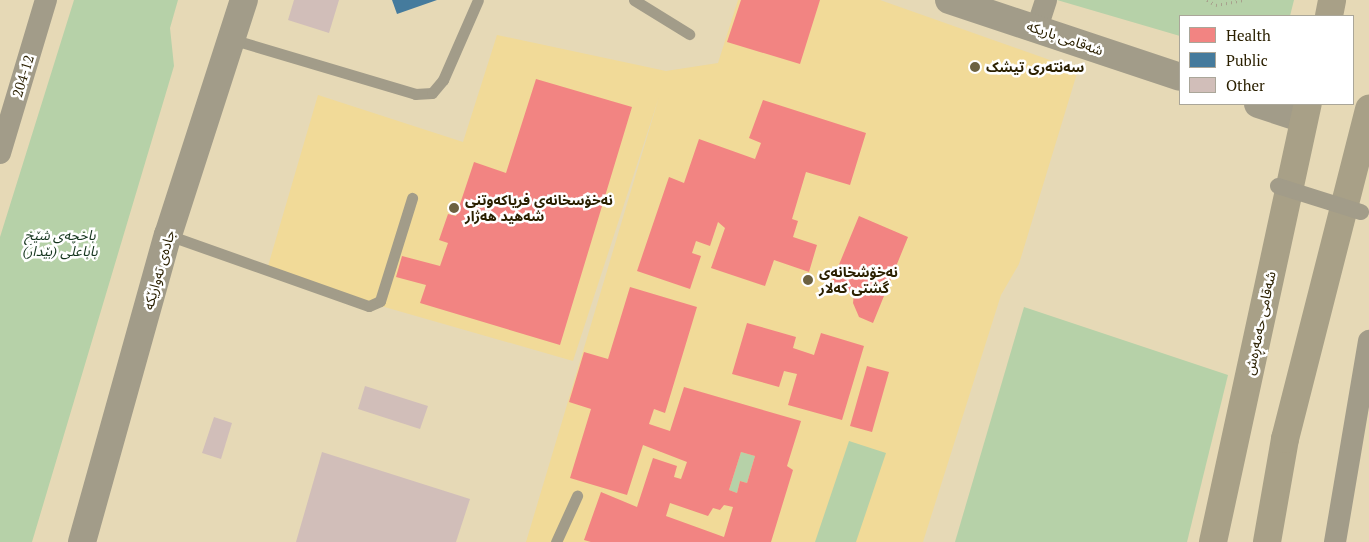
<!DOCTYPE html>
<meta charset="utf-8">
<style>
body{margin:0}
#map{position:relative;width:1369px;height:542px;overflow:hidden;background:#e6d9b6;font-family:"PT Serif","Noto Sans Arabic",serif}
div>[style]{position:absolute}
.built>*{inset:0;background:#f1da98}
.green>*{inset:0;background:#b6d1a8}
.health>*{inset:0;background:#f28482}
.public>*{inset:0;background:#457b9d}
.building>*{inset:0;background:#d1beb9}
.path>*{height:3px;margin-top:-1.5px;transform-origin:0;background:repeating-linear-gradient(90deg,#a8a18d 0 1px,transparent 0 5px)}
.service>*{height:11px;margin:-5.5px;padding:0 5.5px;transform-origin:5.5px;border-radius:5.5px;background:#a29c89}
.minor>*{height:22px;margin:-11px;padding:0 11px;transform-origin:11px;border-radius:11px;background:#a29c89}
.tertiary>*{height:28px;margin:-14px;padding:0 14px;transform-origin:14px;border-radius:14px;background:#a29c89}
.trunk>*{height:28px;margin:-14px;padding:0 14px;transform-origin:14px;border-radius:14px;background:#a8a087}
.pedestrian-bridge>*{height:16px;margin:-8px;padding:0 8px;transform-origin:8px;border-radius:8px;background:#a29c89}
.dots>*{width:14px;height:14px;translate:-50% -50%;box-sizing:border-box;border:2px solid #fff;border-radius:50%}
span{translate:-50% -50%;white-space:nowrap;text-align:center;line-height:1.15;-webkit-text-stroke:5px #fff;paint-order:stroke}
.street-label{font-size:14px;color:#2b2000}
.poi-label{font-size:14px;color:#2b2000;font-weight:700}
.left{translate:0 -50%;text-align:left}
.park-label{font-size:14px;color:#13331c;font-style:italic}
.legend{position:absolute;left:1179px;top:15px;width:175px;height:90px;box-sizing:border-box;background:#fff;border:1px solid #aaa699;margin:0;padding:6px 9px;list-style:none;font-size:15px;color:#2b2000}
.legend li{display:flex;align-items:center;gap:10px;height:25px}
.legend b{width:25px;border:1px solid #aaa699}
</style>
<div id="map">
<div class="built">
<i style="clip-path:polygon(738px 0,880px 0,1078px 70px,1019px 264px,1001px 295px,923px 542px,526px 542px,659px 97px,573px 361px,266px 273px,318px 95px,463px 142px,497px 35px,666px 71px,718px 63px)"></i>
</div>
<div class="green">
<i style="clip-path:polygon(74px 0,178px 0,170px 28px,174px 66px,32px 542px,0 542px,0 237px)"></i>
<i style="clip-path:polygon(1057px 0,1294px 0,1290px 16px,1180px 16px,1180px 36px)"></i>
<i style="clip-path:polygon(1024px 307px,1228px 375px,1187px 542px,955px 542px)"></i>
<i style="clip-path:polygon(849px 441px,886px 453px,856px 542px,815px 542px)"></i>
<i style="clip-path:polygon(741px 452px,755px 456px,747px 483px,740px 481px,737px 493px,729px 490px)"></i>
</div>
<div class="health">
<i style="clip-path:polygon(741px 0,820px 0,800px 64px,727px 42px)"></i>
<i style="clip-path:polygon(536px 79px,632px 107px,560px 345px,420px 303px,426px 285px,396px 277px,402px 256px,440px 266px,448px 243px,439px 240px,448px 214px,456px 216px,474px 162px,506px 173px)"></i>
<i style="clip-path:polygon(763px 100px,866px 133px,850px 185px,806px 172px,792px 219px,798px 221px,793px 237px,817px 245px,809px 272px,774px 260px,765px 286px,711px 268px,725px 228px,718px 222px,710px 246px,696px 241px,692px 253px,701px 256px,690px 289px,637px 271px,669px 177px,684px 183px,699px 139px,755px 159px,761px 143px,749px 138px)"></i>
<i style="clip-path:polygon(859px 216px,908px 237px,873px 323px,859px 317px,853px 303px,854px 294px,831px 284px)"></i>
<i style="clip-path:polygon(evenodd,630px 287px,697px 307px,665px 413px,654px 409px,649px 424px,670px 431px,684px 387px,801px 421px,787px 466px,793px 470px,771px 542px,591px 542px,584px 540px,601px 492px,637px 507px,653px 458px,677px 466px,674px 477px,681px 479px,687px 462px,643px 445px,627px 495px,570px 478px,591px 409px,569px 402px,584px 352px,608px 359px,630px 287px,741px 452px,755px 456px,747px 483px,740px 481px,737px 493px,729px 490px,741px 452px,630px 287px,670px 503px,708px 516px,713px 508px,720px 510px,724px 505px,733px 507px,724px 537px,666px 516px,670px 503px)"></i>
<i style="clip-path:polygon(747px 323px,796px 337px,793px 348px,814px 355px,821px 333px,864px 346px,842px 420px,788px 405px,797px 374px,784px 371px,779px 387px,732px 374px)"></i>
<i style="clip-path:polygon(867px 366px,889px 372px,872px 432px,850px 426px)"></i>
</div>
<div class="public">
<i style="clip-path:polygon(392px 0,437px 0,397px 14px)"></i>
</div>
<div class="building">
<i style="clip-path:polygon(294px 0,339px 0,329px 33px,288px 20px)"></i>
<i style="clip-path:polygon(365px 386px,428px 406px,420px 429px,358px 409px)"></i>
<i style="clip-path:polygon(214px 417px,232px 423px,221px 459px,202px 453px)"></i>
<i style="clip-path:polygon(322px 452px,470px 499px,456px 542px,296px 542px)"></i>
</div>
<div class="path">
<i style="left:1207px;top:0;width:10px;rotate:29deg"></i>
<i style="left:1216px;top:5px;width:28px;rotate:-10deg"></i>
</div>
<div class="service">
<i style="left:634px;top:0;width:65px;rotate:31.7deg"></i>
<i style="left:231px;top:39px;width:192px;rotate:16.6deg"></i>
<i style="left:415px;top:94px;width:17px;rotate:-3deg"></i>
<i style="left:432px;top:93px;width:17px;rotate:-50deg"></i>
<i style="left:443px;top:80px;width:87px;rotate:-66.4deg"></i>
<i style="left:168px;top:235px;width:213px;rotate:19.5deg"></i>
<i style="left:369px;top:306px;width:12px;rotate:-24deg"></i>
<i style="left:380px;top:301px;width:108px;rotate:-72.7deg"></i>
<i style="left:556px;top:542px;width:51px;rotate:-65.5deg"></i>
</div>
<div class="minor">
<i style="left:1037px;top:28px;width:29px;rotate:-72deg"></i>
<i style="left:0;top:153px;width:160px;rotate:-73.3deg"></i>
<i style="left:1335px;top:542px;width:204px;rotate:-80.4deg"></i>
</div>
<div class="tertiary">
<i style="left:949px;top:0;width:243px;rotate:18.4deg"></i>
<i style="left:1258px;top:104px;width:48px;rotate:18.1deg"></i>
<i style="left:82px;top:542px;width:319px;rotate:-74.4deg"></i>
<i style="left:168px;top:235px;width:247px;rotate:-72.1deg"></i>
</div>
<div class="trunk">
<i style="left:1329px;top:16px;width:16px;rotate:-79deg"></i>
<i style="left:1213px;top:542px;width:448px;rotate:-77.8deg"></i>
<i style="left:1267px;top:542px;width:105px;rotate:-80.1deg"></i>
<i style="left:1285px;top:439px;width:341px;rotate:-75.7deg"></i>
</div>
<div class="pedestrian-bridge">
<i style="left:1278px;top:186px;width:87px;rotate:17.4deg"></i>
</div>
<div class="dots">
<i style="left:975px;top:67px;background:#6c6140"></i>
<i style="left:454px;top:208px;background:#6c6140"></i>
<i style="left:808px;top:280px;background:#6c6140"></i>
</div>
<div class="street-label">
<span style="left:1065px;top:38px;rotate:19deg">شەقامی باریکە</span>
<span style="left:23px;top:76px;rotate:-73deg">204-12</span>
<span style="left:159px;top:270px;rotate:-74deg">جادەی تەوارێکە</span>
<span style="left:1260px;top:323px;rotate:-78deg">شەقامی حەمەڕەش</span>
</div>
<div class="poi-label">
<span class="left" style="left:986px;top:67px">سەنتەری تیشک</span>
<span class="left" style="left:465px;top:208px">نەخۆسخانەی فریاکەوتنی<br>شەهید هەژار</span>
<span class="left" style="left:819px;top:280px">نەخۆشخانەی<br>گشتی کەلار</span>
</div>
<div class="park-label">
<span style="left:60px;top:243px">باخچەی شێخ<br>باباعلی (بێدار)</span>
</div>
<ul class="legend">
<li><b style="height:14px;background:#f28482"></b>Health</li>
<li><b style="height:14px;background:#457b9d"></b>Public</li>
<li><b style="height:14px;background:#d1beb9"></b>Other</li>
</ul>
</div>
